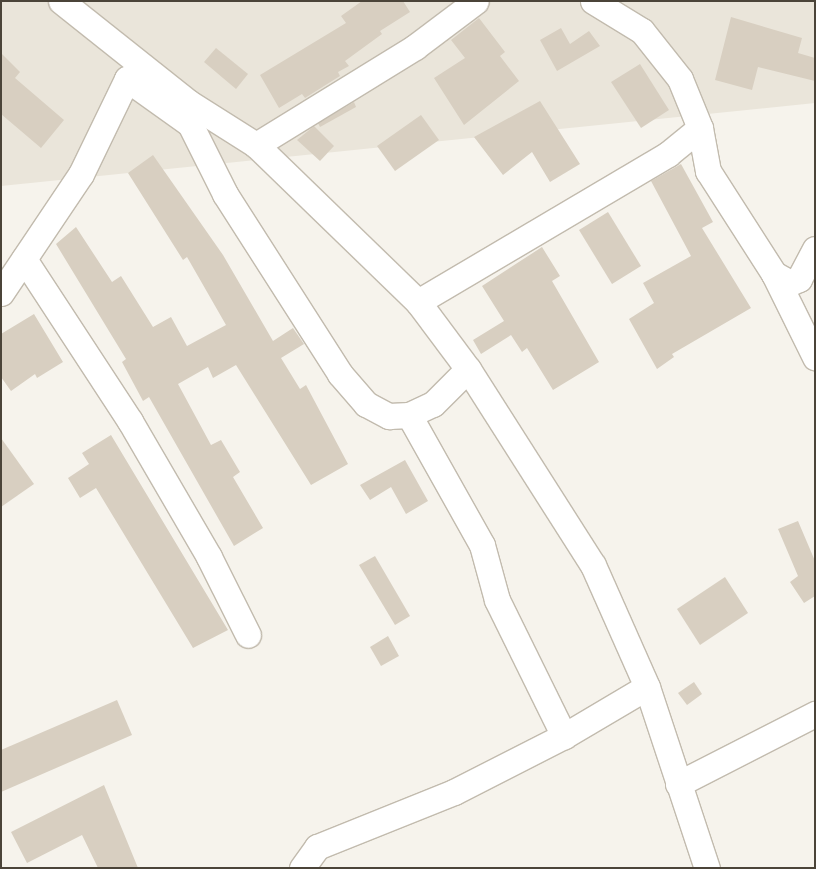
<!DOCTYPE html>
<style>
body{margin:0}
#map{position:relative;width:816px;height:869px;overflow:hidden;background:#f6f3ec;font-family:Montserrat,sans-serif}
div>[style]{position:absolute}
.residential>*{inset:0;background:#eae5da}
.building>*{inset:0;background:#d8cfc1}
.roads{filter:drop-shadow(1px 0 #c2bbae) drop-shadow(-1px 0 #c2bbae) drop-shadow(0 1px #c2bbae) drop-shadow(0 -1px #c2bbae)}
.minor>*{height:25px;margin:-12.5px;padding:0 12.5px;transform-origin:12.5px;border-radius:12.5px;background:#fff}
span{translate:-50% -50%;white-space:nowrap;text-align:center;line-height:1.15;-webkit-text-stroke:4px #fff;paint-order:stroke}
.frame{position:absolute;inset:0;border:2px solid #4b4439;pointer-events:none}
</style>
<div id="map">
<div class="residential">
<i style="clip-path:polygon(1px 1px,815px 1px,815px 103px,1px 186px)"></i>
</div>
<div class="building">
<i style="clip-path:polygon(362px 1px,403px 1px,410px 12px,380px 31px,382px 34px,345px 61px,349px 66px,338px 72px,340px 76px,305px 98px,302px 94px,279px 108px,260px 75px,346px 23px,341px 16px)"></i>
<i style="clip-path:polygon(731px 17px,802px 38px,798px 53px,815px 58px,815px 81px,758px 67px,752px 90px,715px 80px)"></i>
<i style="clip-path:polygon(479px 18px,505px 52px,500px 56px,519px 81px,464px 125px,434px 78px,465px 58px,451px 40px)"></i>
<i style="clip-path:polygon(561px 28px,570px 44px,589px 31px,600px 46px,557px 71px,540px 40px)"></i>
<i style="clip-path:polygon(216px 48px,248px 74px,236px 89px,204px 62px)"></i>
<i style="clip-path:polygon(1px 53px,20px 72px,15px 78px,64px 120px,41px 148px,1px 114px)"></i>
<i style="clip-path:polygon(640px 64px,669px 110px,641px 128px,611px 82px)"></i>
<i style="clip-path:polygon(540px 101px,580px 164px,550px 182px,532px 152px,503px 175px,474px 137px)"></i>
<i style="clip-path:polygon(354px 102px,356px 107px,320px 127px,318px 123px)"></i>
<i style="clip-path:polygon(421px 115px,439px 140px,395px 171px,377px 146px)"></i>
<i style="clip-path:polygon(314px 126px,334px 146px,320px 161px,297px 140px)"></i>
<i style="clip-path:polygon(153px 155px,223px 255px,273px 341px,293px 328px,304px 344px,281px 358px,300px 389px,306px 385px,348px 464px,311px 485px,236px 365px,213px 378px,208px 367px,178px 384px,211px 445px,221px 440px,240px 472px,233px 477px,263px 528px,234px 546px,149px 397px,143px 401px,122px 362px,126px 359px,56px 244px,76px 227px,112px 282px,121px 276px,153px 327px,171px 317px,187px 346px,226px 325px,187px 257px,183px 260px,128px 173px)"></i>
<i style="clip-path:polygon(681px 164px,713px 222px,702px 228px,751px 308px,672px 354px,674px 357px,657px 369px,629px 319px,654px 303px,643px 283px,691px 256px,651px 181px)"></i>
<i style="clip-path:polygon(608px 212px,641px 266px,612px 284px,579px 230px)"></i>
<i style="clip-path:polygon(542px 247px,560px 276px,552px 281px,599px 362px,553px 390px,527px 348px,522px 352px,511px 335px,481px 354px,473px 340px,504px 321px,482px 286px)"></i>
<i style="clip-path:polygon(34px 314px,63px 362px,37px 378px,35px 374px,11px 391px,1px 377px,1px 334px)"></i>
<i style="clip-path:polygon(111px 435px,228px 630px,193px 648px,96px 488px,80px 498px,68px 478px,89px 464px,82px 453px)"></i>
<i style="clip-path:polygon(1px 438px,34px 484px,1px 507px)"></i>
<i style="clip-path:polygon(405px 460px,428px 501px,406px 514px,391px 487px,370px 500px,360px 485px)"></i>
<i style="clip-path:polygon(798px 521px,815px 561px,815px 596px,804px 603px,790px 582px,798px 576px,778px 529px)"></i>
<i style="clip-path:polygon(375px 556px,410px 616px,395px 625px,359px 565px)"></i>
<i style="clip-path:polygon(725px 577px,748px 613px,700px 645px,677px 609px)"></i>
<i style="clip-path:polygon(388px 636px,399px 656px,381px 666px,370px 647px)"></i>
<i style="clip-path:polygon(694px 682px,702px 694px,687px 705px,678px 693px)"></i>
<i style="clip-path:polygon(117px 700px,132px 735px,1px 792px,1px 750px)"></i>
<i style="clip-path:polygon(104px 785px,138px 868px,98px 868px,82px 835px,27px 863px,11px 832px)"></i>
</div>
<div class="roads">
<div class="minor">
<i style="left:61px;top:1px;width:162px;rotate:38.5deg"></i>
<i style="left:188px;top:102px;width:80px;rotate:32.3deg"></i>
<i style="left:256px;top:145px;width:226px;rotate:44.1deg"></i>
<i style="left:418px;top:302px;width:84px;rotate:53.3deg"></i>
<i style="left:468px;top:369px;width:232px;rotate:57.5deg"></i>
<i style="left:593px;top:565px;width:133px;rotate:66.1deg"></i>
<i style="left:647px;top:687px;width:191px;rotate:71.7deg"></i>
<i style="left:593px;top:1px;width:57px;rotate:31.5deg"></i>
<i style="left:642px;top:31px;width:61px;rotate:51.6deg"></i>
<i style="left:680px;top:79px;width:53px;rotate:67.8deg"></i>
<i style="left:700px;top:128px;width:44px;rotate:79.5deg"></i>
<i style="left:708px;top:171px;width:122px;rotate:57.3deg"></i>
<i style="left:774px;top:274px;width:93px;rotate:63.7deg"></i>
<i style="left:127px;top:79px;width:77px;rotate:35.5deg"></i>
<i style="left:190px;top:124px;width:78px;rotate:63.4deg"></i>
<i style="left:225px;top:194px;width:214px;rotate:57.4deg"></i>
<i style="left:340px;top:374px;width:40px;rotate:49deg"></i>
<i style="left:366px;top:404px;width:26px;rotate:28deg"></i>
<i style="left:389px;top:416px;width:20px;rotate:-3deg"></i>
<i style="left:409px;top:415px;width:26px;rotate:-25deg"></i>
<i style="left:433px;top:404px;width:49px;rotate:-45deg"></i>
<i style="left:256px;top:145px;width:187px;rotate:-31.6deg"></i>
<i style="left:415px;top:47px;width:76px;rotate:-37deg"></i>
<i style="left:24px;top:259px;width:194px;rotate:56.8deg"></i>
<i style="left:130px;top:421px;width:157px;rotate:59.8deg"></i>
<i style="left:209px;top:557px;width:87px;rotate:63.4deg"></i>
<i style="left:774px;top:274px;width:18px;rotate:29deg"></i>
<i style="left:790px;top:283px;width:10px;rotate:-24deg"></i>
<i style="left:799px;top:279px;width:34px;rotate:-62deg"></i>
<i style="left:1px;top:293px;width:143px;rotate:-56.1deg"></i>
<i style="left:81px;top:174px;width:106px;rotate:-64.2deg"></i>
<i style="left:127px;top:79px;width:15px;rotate:-16deg"></i>
<i style="left:418px;top:302px;width:291px;rotate:-30.6deg"></i>
<i style="left:668px;top:154px;width:41px;rotate:-39.1deg"></i>
<i style="left:409px;top:415px;width:149px;rotate:60.7deg"></i>
<i style="left:482px;top:545px;width:57px;rotate:74.7deg"></i>
<i style="left:497px;top:600px;width:152px;rotate:63.8deg"></i>
<i style="left:678px;top:784px;width:154px;rotate:-27.1deg"></i>
<i style="left:302px;top:868px;width:26px;rotate:-54deg"></i>
<i style="left:317px;top:847px;width:148px;rotate:-21.9deg"></i>
<i style="left:454px;top:792px;width:123px;rotate:-27deg"></i>
<i style="left:564px;top:736px;width:96px;rotate:-30.6deg"></i>
</div>
</div>
<div class="frame"></div>
</div>
